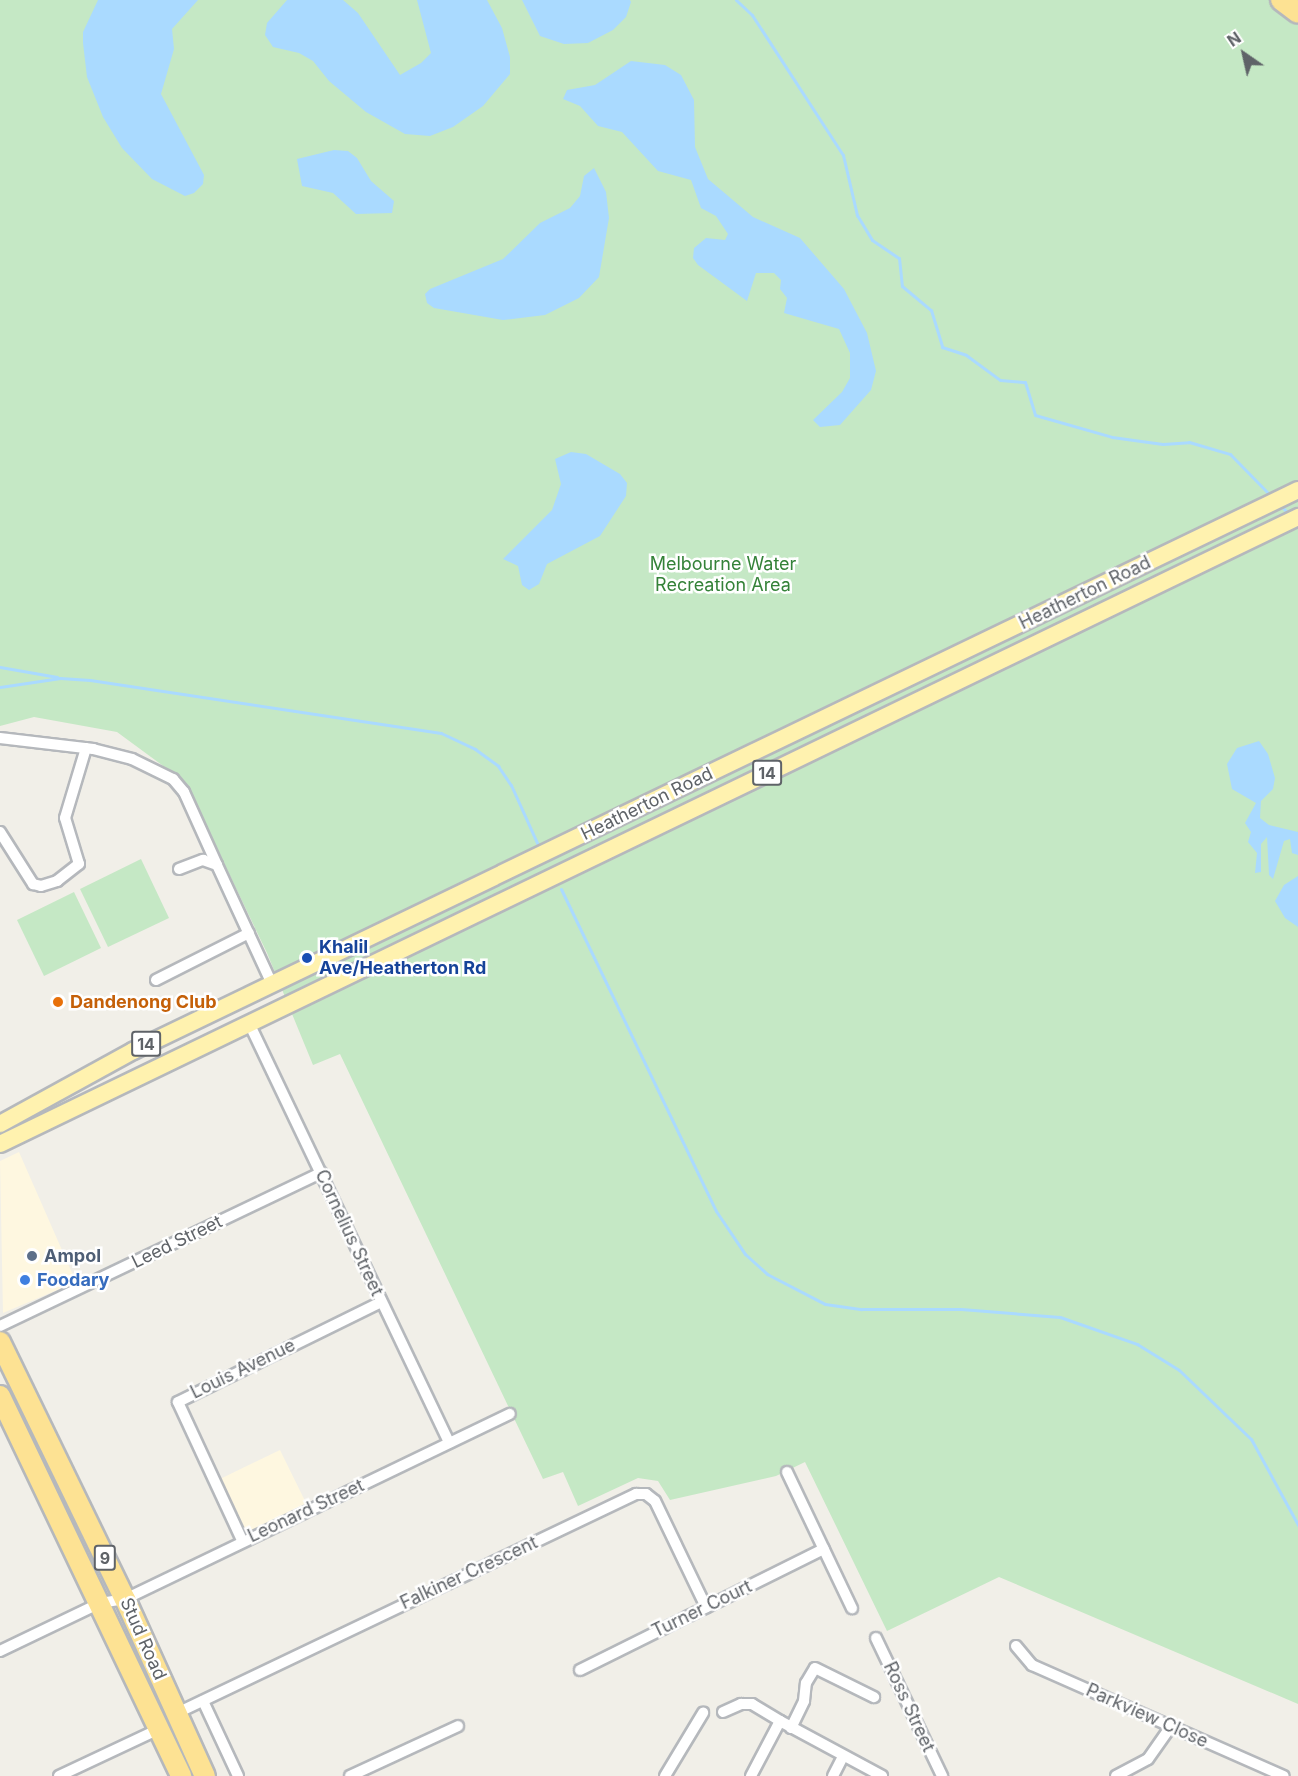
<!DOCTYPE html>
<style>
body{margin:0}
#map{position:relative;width:1298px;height:1776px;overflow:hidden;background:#f1efe8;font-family:Inter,sans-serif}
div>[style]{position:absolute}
.commercial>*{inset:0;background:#fef7e0}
.green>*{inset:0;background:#c5e8c5}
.water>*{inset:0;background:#aadaff}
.stream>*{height:3px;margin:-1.5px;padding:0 1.5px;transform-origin:1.5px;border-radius:1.5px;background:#aadaff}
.roads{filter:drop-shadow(2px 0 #b5b8bc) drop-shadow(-2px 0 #b5b8bc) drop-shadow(0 2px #b5b8bc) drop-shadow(0 -2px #b5b8bc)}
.street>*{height:10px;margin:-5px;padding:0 5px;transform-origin:5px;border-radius:5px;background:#fff}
.primary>*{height:16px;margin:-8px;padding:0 8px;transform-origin:8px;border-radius:8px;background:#fff2af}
.highway>*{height:20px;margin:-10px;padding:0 10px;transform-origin:10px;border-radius:10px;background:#fde293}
.dots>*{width:16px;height:16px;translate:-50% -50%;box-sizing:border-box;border:3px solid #fff;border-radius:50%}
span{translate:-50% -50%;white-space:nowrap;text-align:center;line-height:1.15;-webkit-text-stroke:5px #fff;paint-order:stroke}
.shield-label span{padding:2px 4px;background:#fff;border:2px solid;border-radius:4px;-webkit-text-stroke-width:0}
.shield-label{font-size:16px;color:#5f6368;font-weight:700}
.park-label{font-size:18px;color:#348238}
.street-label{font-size:18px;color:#5f6368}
.transit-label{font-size:18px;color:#164399;font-weight:700}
.left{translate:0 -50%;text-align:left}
.food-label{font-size:18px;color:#c56008;font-weight:700}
.service-label{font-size:18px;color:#4e5e75;font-weight:700}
.shop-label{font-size:18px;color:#366cbe;font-weight:700}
.north{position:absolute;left:1214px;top:24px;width:60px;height:60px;-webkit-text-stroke:4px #fff;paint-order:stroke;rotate:326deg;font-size:16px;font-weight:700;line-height:24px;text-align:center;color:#5f6368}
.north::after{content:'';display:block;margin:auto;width:21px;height:27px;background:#5f6368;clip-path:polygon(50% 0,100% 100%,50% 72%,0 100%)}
</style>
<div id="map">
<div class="commercial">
<i style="clip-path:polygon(19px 1152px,76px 1282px,3px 1313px,0 1161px)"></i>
<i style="clip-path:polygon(280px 1450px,307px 1505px,254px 1530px,245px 1530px,220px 1479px)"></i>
</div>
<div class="green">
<i style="clip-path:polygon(0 0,1269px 0,1298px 24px,1298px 1704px,999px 1577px,887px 1631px,805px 1462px,776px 1476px,670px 1500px,658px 1481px,638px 1478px,578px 1506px,563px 1472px,543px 1479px,340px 1054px,313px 1065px,267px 953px,185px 782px,117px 732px,34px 717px,0 726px)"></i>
<i style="clip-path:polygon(141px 859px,169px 918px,108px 947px,80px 889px)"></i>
<i style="clip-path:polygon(74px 892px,101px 948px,44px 976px,17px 920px)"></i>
</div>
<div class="water">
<i style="clip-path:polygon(98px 0,198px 0,172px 29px,174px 49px,161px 94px,204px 175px,203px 184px,194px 193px,185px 196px,152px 179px,122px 148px,103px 117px,87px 77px,83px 43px,83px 32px)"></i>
<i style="clip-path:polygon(287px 0,343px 0,358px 13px,400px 75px,421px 63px,431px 53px,417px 0,487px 0,502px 28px,510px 57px,510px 74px,483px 106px,453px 127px,430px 136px,405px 134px,366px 112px,329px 81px,313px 61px,299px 53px,273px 47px,265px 35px,267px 23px)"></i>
<i style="clip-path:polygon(522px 0,630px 0,631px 2px,626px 17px,613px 30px,588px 43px,564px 44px,540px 36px)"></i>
<i style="clip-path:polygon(631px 61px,665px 65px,681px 75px,694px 100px,695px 147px,708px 179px,753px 217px,800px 238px,844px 289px,867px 333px,876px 371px,871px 390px,840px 425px,820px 427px,813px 420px,842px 392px,850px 378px,850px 353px,839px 329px,784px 313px,787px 298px,780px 289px,781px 280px,774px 273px,756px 273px,747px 301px,698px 265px,693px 258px,694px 248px,706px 238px,725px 240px,728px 234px,716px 216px,701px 208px,691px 180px,658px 171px,622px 132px,598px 126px,580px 106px,563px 99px,567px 90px,595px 85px)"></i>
<i style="clip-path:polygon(334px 150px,348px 151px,357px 158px,371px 181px,394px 201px,392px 213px,356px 214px,333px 193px,302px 186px,297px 159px)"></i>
<i style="clip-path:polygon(594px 168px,606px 192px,609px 218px,599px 277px,579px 298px,545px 315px,503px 320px,434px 308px,427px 303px,425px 294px,430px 289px,503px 259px,540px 223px,570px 208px,580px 196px,584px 176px)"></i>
<i style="clip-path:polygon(571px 452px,586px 454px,620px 474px,627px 483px,626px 496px,600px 536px,547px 564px,539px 584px,529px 590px,522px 585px,518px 566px,503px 559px,552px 510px,561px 484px,555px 459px)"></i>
<i style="clip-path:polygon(1259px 741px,1268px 754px,1275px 778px,1273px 789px,1261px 801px,1260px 818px,1269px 825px,1298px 832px,1298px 855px,1292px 853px,1290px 839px,1284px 841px,1273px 879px,1269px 875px,1267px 837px,1261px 844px,1261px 872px,1255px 873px,1257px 853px,1248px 842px,1251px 832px,1245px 823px,1256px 803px,1232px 789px,1227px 764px,1237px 748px)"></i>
<i style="clip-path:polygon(1298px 876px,1298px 927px,1285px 918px,1275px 901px,1284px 885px)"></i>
</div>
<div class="stream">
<i style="left:736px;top:0;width:22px;rotate:43deg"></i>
<i style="left:752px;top:15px;width:167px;rotate:57deg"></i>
<i style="left:843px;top:155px;width:62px;rotate:76.9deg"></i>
<i style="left:857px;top:215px;width:29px;rotate:59deg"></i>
<i style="left:872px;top:240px;width:32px;rotate:34deg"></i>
<i style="left:899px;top:258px;width:28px;rotate:84deg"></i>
<i style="left:902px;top:286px;width:38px;rotate:40deg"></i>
<i style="left:931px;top:310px;width:39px;rotate:73deg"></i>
<i style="left:942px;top:347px;width:25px;rotate:18deg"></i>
<i style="left:966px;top:355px;width:42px;rotate:36.3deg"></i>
<i style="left:1000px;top:380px;width:25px;rotate:5deg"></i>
<i style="left:1025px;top:382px;width:34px;rotate:73deg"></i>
<i style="left:1035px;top:415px;width:80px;rotate:15.9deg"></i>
<i style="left:1112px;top:437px;width:51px;rotate:7.8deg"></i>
<i style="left:1163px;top:444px;width:26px;rotate:-4deg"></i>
<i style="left:1189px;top:442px;width:43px;rotate:16.3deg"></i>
<i style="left:1230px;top:454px;width:59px;rotate:45.7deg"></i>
<i style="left:1280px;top:505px;width:14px;rotate:45deg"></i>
<i style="left:0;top:667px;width:58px;rotate:10deg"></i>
<i style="left:0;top:687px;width:61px;rotate:-8.5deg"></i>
<i style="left:60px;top:678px;width:30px;rotate:4deg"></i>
<i style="left:90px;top:680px;width:355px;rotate:8.6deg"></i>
<i style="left:441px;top:733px;width:38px;rotate:25deg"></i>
<i style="left:475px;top:749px;width:29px;rotate:36deg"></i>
<i style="left:498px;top:766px;width:23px;rotate:56deg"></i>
<i style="left:511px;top:785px;width:66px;rotate:65.8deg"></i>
<i style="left:561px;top:889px;width:357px;rotate:64.3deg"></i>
<i style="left:716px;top:1211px;width:52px;rotate:56deg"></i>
<i style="left:745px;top:1254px;width:30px;rotate:42deg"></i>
<i style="left:767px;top:1274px;width:65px;rotate:27.3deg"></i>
<i style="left:825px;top:1304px;width:37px;rotate:8deg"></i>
<i style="left:862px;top:1309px;width:99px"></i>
<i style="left:961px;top:1309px;width:99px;rotate:4.6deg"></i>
<i style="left:1060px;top:1317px;width:82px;rotate:19.3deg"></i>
<i style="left:1137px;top:1344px;width:49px;rotate:31.8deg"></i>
<i style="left:1179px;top:1370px;width:100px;rotate:43.8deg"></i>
<i style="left:1251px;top:1439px;width:98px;rotate:61.3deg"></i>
</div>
<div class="roads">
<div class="street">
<i style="left:0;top:738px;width:94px;rotate:6.7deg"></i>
<i style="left:93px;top:749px;width:40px;rotate:14.4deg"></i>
<i style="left:132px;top:759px;width:46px;rotate:26deg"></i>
<i style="left:173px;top:779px;width:17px;rotate:50deg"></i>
<i style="left:184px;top:792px;width:80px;rotate:65.7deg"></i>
<i style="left:0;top:832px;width:62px;rotate:57.6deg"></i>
<i style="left:33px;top:884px;width:8px;rotate:14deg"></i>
<i style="left:41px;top:886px;width:17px;rotate:-17deg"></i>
<i style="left:57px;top:881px;width:28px;rotate:-38deg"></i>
<i style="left:79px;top:864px;width:48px;rotate:-106.9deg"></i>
<i style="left:65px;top:818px;width:73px;rotate:-73.3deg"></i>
<i style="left:179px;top:869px;width:26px;rotate:-21deg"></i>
<i style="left:203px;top:860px;width:15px;rotate:20deg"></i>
<i style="left:217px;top:865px;width:131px;rotate:65.2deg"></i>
<i style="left:156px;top:980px;width:104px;rotate:-26.8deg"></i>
<i style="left:249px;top:1023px;width:465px;rotate:64.5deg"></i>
<i style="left:0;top:1326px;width:356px;rotate:-25.5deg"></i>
<i style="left:787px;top:1472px;width:151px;rotate:64.5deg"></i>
<i style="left:242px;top:1540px;width:152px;rotate:-114.9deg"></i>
<i style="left:178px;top:1402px;width:226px;rotate:-26.2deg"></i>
<i style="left:876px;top:1638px;width:153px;rotate:64.4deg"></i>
<i style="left:1016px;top:1646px;width:25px;rotate:50deg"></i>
<i style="left:1032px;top:1665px;width:275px;rotate:23.8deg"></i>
<i style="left:0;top:1651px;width:111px;rotate:-25.6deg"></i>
<i style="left:100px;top:1603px;width:25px;rotate:-9deg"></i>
<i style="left:125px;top:1599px;width:427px;rotate:-25.7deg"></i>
<i style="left:580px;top:1670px;width:272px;rotate:-26.4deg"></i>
<i style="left:203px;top:1701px;width:83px;rotate:65deg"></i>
<i style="left:723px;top:1712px;width:20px;rotate:-24deg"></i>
<i style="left:741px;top:1704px;width:11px"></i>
<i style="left:752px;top:1704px;width:33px;rotate:31deg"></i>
<i style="left:177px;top:1713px;width:509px;rotate:-25.51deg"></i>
<i style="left:636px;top:1494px;width:10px"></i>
<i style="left:646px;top:1494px;width:11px;rotate:38deg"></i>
<i style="left:655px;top:1501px;width:118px;rotate:64.3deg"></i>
<i style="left:791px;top:1728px;width:30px;rotate:-64deg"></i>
<i style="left:804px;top:1701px;width:18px;rotate:-84deg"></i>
<i style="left:806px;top:1683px;width:17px;rotate:-59deg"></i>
<i style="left:815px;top:1668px;width:66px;rotate:26.2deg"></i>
<i style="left:59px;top:1776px;width:110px;rotate:-25.2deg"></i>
<i style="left:350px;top:1776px;width:119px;rotate:-24.8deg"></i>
<i style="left:665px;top:1776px;width:74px;rotate:-58.9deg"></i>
<i style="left:751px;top:1776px;width:62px;rotate:-62.2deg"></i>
<i style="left:780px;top:1721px;width:116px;rotate:28.3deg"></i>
<i style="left:833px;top:1776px;width:22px;rotate:-63deg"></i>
<i style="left:1116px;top:1776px;width:36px;rotate:-28deg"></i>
<i style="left:1148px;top:1759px;width:39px;rotate:-55deg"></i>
</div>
<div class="primary">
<i style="left:0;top:1124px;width:152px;rotate:-28.8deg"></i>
<i style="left:133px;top:1051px;width:1293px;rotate:-25.71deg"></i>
<i style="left:0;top:1144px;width:1442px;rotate:-25.78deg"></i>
</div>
<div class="highway">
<i style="left:1281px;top:0;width:21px;rotate:37deg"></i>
<i style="left:0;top:1342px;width:286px;rotate:64.1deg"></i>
<i style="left:125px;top:1599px;width:194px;rotate:65.7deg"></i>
<i style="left:0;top:1396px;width:421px;rotate:64.5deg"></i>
</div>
</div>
<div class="dots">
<i style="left:307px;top:958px;background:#1a4fb4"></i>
<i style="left:58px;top:1002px;background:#e8710a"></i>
<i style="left:32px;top:1256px;background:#5c6f8a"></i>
<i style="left:25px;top:1280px;background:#3f7fe0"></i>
</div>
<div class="shield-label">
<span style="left:767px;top:773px">14</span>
<span style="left:146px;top:1044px">14</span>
<span style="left:105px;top:1558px">9</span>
</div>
<div class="park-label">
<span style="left:723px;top:575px">Melbourne Water<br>Recreation Area</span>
</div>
<div class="street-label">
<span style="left:1085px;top:593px;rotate:-26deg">Heatherton Road</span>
<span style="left:647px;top:804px;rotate:-26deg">Heatherton Road</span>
<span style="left:349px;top:1233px;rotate:65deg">Cornelius Street</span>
<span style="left:177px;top:1242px;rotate:-26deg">Leed Street</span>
<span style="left:243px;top:1369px;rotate:-26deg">Louis Avenue</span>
<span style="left:306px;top:1511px;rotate:-25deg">Leonard Street</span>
<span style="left:469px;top:1573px;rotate:-25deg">Falkiner Crescent</span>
<span style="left:702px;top:1609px;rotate:-26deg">Turner Court</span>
<span style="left:143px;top:1639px;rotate:66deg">Stud Road</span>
<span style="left:909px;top:1707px;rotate:65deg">Ross Street</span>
<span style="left:1147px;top:1716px;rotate:24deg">Parkview Close</span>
</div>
<div class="transit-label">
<span class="left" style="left:319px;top:958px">Khalil<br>Ave/Heatherton Rd</span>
</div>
<div class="food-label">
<span class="left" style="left:70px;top:1002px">Dandenong Club</span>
</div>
<div class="service-label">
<span class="left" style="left:44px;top:1256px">Ampol</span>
</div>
<div class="shop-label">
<span class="left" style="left:37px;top:1280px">Foodary</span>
</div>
<div class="north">N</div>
</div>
